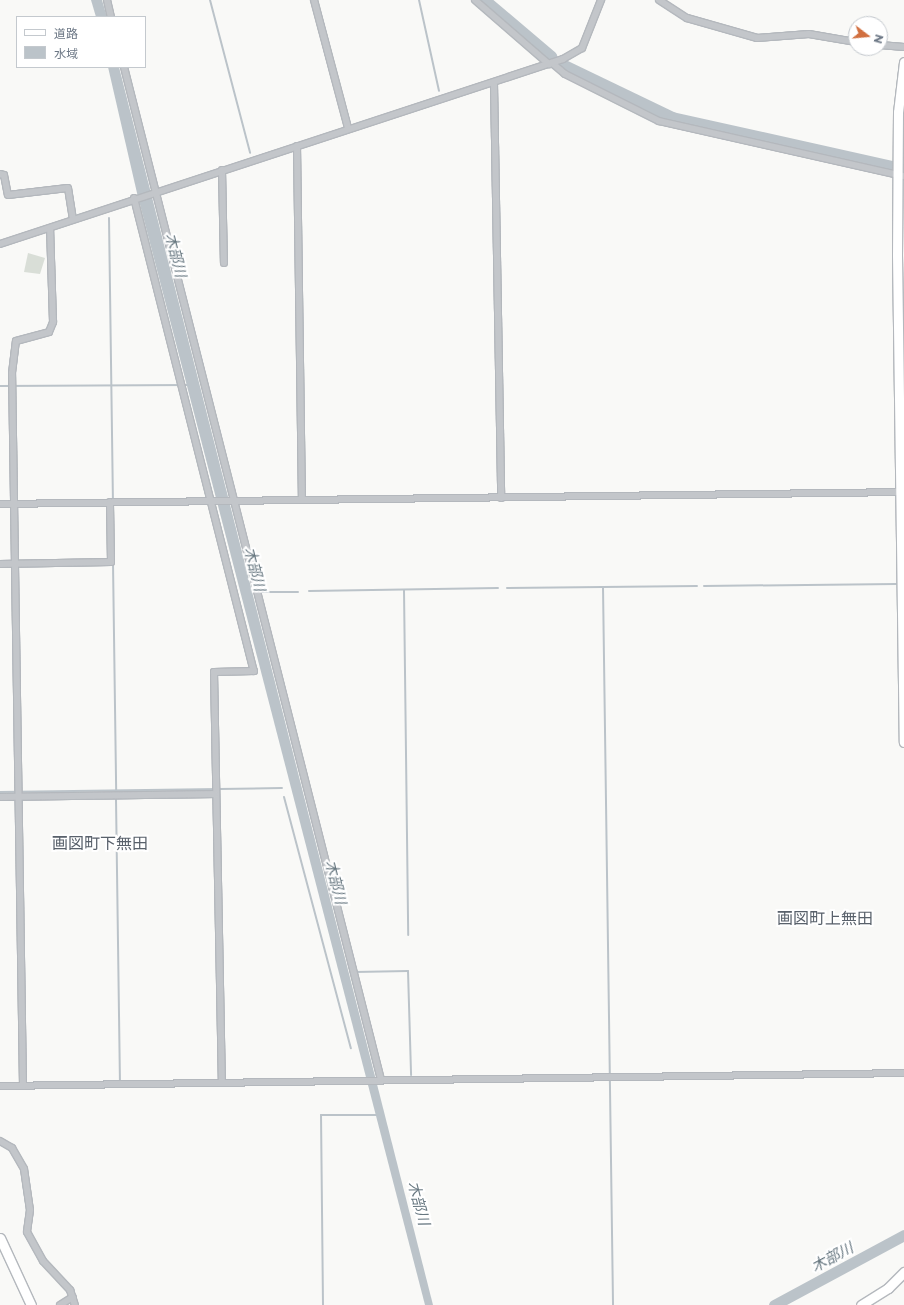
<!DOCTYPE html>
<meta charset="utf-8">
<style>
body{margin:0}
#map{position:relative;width:904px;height:1305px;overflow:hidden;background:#f9f9f7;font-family:Montserrat,"Noto Sans JP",sans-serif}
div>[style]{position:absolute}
.green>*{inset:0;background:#d9ded7}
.water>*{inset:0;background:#bbc3c9}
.stream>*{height:2px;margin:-1px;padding:0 1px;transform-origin:1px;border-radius:1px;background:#bbc3c9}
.river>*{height:11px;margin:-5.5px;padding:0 5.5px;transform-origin:5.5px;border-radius:5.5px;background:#bbc3c9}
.roads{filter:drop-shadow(1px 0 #b4b8bd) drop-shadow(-1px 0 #b4b8bd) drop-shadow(0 1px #b4b8bd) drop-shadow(0 -1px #b4b8bd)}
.minor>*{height:6px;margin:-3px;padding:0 3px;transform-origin:3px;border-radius:3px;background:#c3c6ca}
.secondary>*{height:9px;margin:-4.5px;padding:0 4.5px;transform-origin:4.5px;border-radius:4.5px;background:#fff}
span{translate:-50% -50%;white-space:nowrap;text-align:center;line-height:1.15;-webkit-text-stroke:4px #fff;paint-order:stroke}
.water-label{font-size:15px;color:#677780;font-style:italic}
.quarter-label{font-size:16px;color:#59616b}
.legend{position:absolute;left:16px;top:16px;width:130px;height:52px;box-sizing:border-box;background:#fff;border:1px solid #c4c9ce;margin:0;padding:5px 7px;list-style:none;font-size:12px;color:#6c7785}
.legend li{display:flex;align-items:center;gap:8px;height:20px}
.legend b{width:20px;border:1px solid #c4c9ce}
.north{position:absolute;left:848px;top:16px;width:40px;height:40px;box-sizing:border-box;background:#fff;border:1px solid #c4c9ce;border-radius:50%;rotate:106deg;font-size:11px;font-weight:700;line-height:16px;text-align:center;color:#6c7785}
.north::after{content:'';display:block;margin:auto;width:14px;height:18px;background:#d16f3f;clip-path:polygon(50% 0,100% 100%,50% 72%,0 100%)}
</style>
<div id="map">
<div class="green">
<i style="clip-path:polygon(28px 253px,45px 258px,40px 274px,24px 272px)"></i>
</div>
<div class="water">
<i style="clip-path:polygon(91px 0,102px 0,107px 17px,96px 17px)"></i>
<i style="clip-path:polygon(108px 67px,119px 67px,433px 1305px,425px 1305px,137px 193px)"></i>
</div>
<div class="stream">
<i style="left:210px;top:0;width:158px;rotate:75.3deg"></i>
<i style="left:419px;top:0;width:93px;rotate:77.6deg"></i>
<i style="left:109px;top:218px;width:284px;rotate:89.2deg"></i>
<i style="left:0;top:386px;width:189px;rotate:-0.3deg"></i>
<i style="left:113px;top:563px;width:228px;rotate:89.2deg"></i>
<i style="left:704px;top:586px;width:192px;rotate:-0.6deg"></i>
<i style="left:603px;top:587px;width:718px;rotate:89.2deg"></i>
<i style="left:507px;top:588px;width:190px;rotate:-0.6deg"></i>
<i style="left:404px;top:590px;width:345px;rotate:89.3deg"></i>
<i style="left:309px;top:591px;width:189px;rotate:-0.9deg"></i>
<i style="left:259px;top:592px;width:39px"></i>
<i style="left:0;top:792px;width:282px;rotate:-0.8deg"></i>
<i style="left:284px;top:797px;width:260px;rotate:75.1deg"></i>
<i style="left:116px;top:799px;width:283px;rotate:89.2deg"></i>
<i style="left:355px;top:972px;width:53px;rotate:-1.1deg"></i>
<i style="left:408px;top:971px;width:104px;rotate:88.3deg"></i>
<i style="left:323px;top:1305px;width:190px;rotate:-90.6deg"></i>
<i style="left:321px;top:1115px;width:56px"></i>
</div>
<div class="river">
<i style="left:485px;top:0;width:87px;rotate:40.3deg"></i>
<i style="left:564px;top:65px;width:120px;rotate:25.7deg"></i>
<i style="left:672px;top:117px;width:238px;rotate:12.6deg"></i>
<i style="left:774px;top:1305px;width:148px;rotate:-28.3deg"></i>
</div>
<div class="roads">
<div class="minor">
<i style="left:107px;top:0;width:17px;rotate:77deg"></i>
<i style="left:314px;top:0;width:132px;rotate:75.1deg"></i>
<i style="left:475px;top:0;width:98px;rotate:40.9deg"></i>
<i style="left:659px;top:0;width:33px;rotate:33deg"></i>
<i style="left:687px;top:18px;width:73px;rotate:15.9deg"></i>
<i style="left:757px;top:38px;width:52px;rotate:-4.4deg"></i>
<i style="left:809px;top:34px;width:48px;rotate:9.7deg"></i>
<i style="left:880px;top:45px;width:24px;rotate:5deg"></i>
<i style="left:552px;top:63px;width:17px;rotate:40deg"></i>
<i style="left:565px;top:74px;width:105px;rotate:26.6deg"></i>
<i style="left:659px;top:121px;width:251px;rotate:12.7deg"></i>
<i style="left:124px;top:67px;width:1045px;rotate:75.76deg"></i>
<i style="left:494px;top:84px;width:414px;rotate:89deg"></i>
<i style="left:297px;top:146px;width:353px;rotate:89.2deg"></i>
<i style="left:222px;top:170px;width:93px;rotate:88.8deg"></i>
<i style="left:0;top:174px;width:4px;rotate:14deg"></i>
<i style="left:4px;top:175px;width:20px;rotate:79deg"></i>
<i style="left:8px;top:195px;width:60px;rotate:-6.7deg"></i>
<i style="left:68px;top:188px;width:30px;rotate:81deg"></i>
<i style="left:134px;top:198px;width:488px;rotate:75.8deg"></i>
<i style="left:254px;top:671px;width:40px;rotate:178.6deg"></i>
<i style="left:214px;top:672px;width:410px;rotate:88.9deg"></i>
<i style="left:0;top:244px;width:593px;rotate:-18.19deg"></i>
<i style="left:563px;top:59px;width:22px;rotate:-30deg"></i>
<i style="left:582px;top:48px;width:52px;rotate:-68.4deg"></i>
<i style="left:0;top:504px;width:904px;rotate:-0.76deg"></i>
<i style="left:0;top:564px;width:111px;rotate:-1deg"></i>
<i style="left:111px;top:562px;width:60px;rotate:-91deg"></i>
<i style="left:0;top:797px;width:215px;rotate:-0.8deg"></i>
<i style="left:0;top:1086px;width:904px;rotate:-0.82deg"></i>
<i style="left:23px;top:1086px;width:713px;rotate:-90.88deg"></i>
<i style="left:12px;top:373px;width:32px;rotate:-83deg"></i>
<i style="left:16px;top:341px;width:34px;rotate:-15deg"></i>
<i style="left:49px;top:332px;width:11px;rotate:-68deg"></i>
<i style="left:53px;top:322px;width:93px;rotate:-91.8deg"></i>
<i style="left:0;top:1141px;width:14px;rotate:30deg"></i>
<i style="left:12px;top:1148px;width:24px;rotate:60deg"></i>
<i style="left:24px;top:1169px;width:41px;rotate:81.7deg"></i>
<i style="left:30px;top:1210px;width:22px;rotate:98deg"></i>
<i style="left:27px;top:1232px;width:33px;rotate:61deg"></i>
<i style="left:43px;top:1261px;width:40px;rotate:47deg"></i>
<i style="left:70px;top:1290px;width:16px;rotate:72deg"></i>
<i style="left:60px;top:1305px;width:15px;rotate:-32deg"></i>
</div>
<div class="secondary">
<i style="left:904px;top:62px;width:50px;rotate:96.8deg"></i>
<i style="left:898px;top:112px;width:143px;rotate:90.4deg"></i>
<i style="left:897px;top:255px;width:487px;rotate:89.2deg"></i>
<i style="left:0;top:1238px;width:74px;rotate:65.2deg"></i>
<i style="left:861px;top:1305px;width:32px;rotate:-32deg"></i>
<i style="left:888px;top:1288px;width:23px;rotate:-45deg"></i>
</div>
</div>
<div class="water-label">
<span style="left:176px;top:255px;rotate:76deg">木部川</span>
<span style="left:255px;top:569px;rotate:76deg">木部川</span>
<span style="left:336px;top:882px;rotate:76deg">木部川</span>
<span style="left:419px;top:1203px;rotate:75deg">木部川</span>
<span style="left:832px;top:1257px;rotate:-28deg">木部川</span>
</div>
<div class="quarter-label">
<span style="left:100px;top:844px">画図町下無田</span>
<span style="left:825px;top:919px">画図町上無田</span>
</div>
<ul class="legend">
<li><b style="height:5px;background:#fff"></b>道路</li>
<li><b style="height:11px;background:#bbc3c9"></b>水域</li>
</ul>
<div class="north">N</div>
</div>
